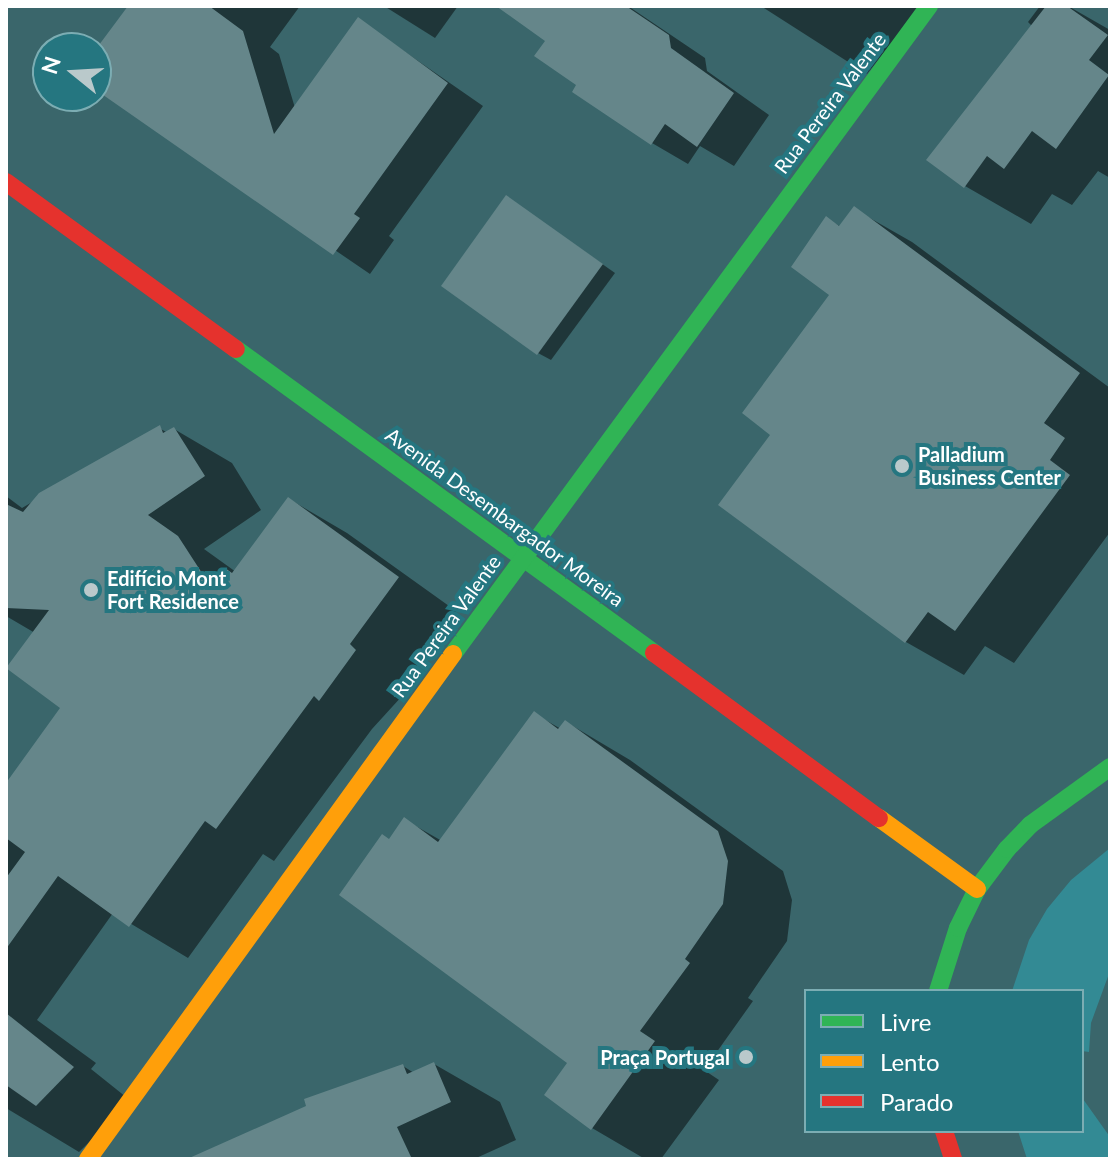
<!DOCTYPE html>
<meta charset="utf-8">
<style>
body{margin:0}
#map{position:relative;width:1116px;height:1165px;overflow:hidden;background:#3a666b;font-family:Lato,sans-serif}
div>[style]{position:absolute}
.green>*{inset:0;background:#338a94}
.shadow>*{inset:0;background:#0007}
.building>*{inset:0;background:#65868a}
.fast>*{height:18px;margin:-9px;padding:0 9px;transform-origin:9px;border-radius:9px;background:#30b455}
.slow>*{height:18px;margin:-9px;padding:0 9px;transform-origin:9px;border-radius:9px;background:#ff9f0a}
.jam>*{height:18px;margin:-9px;padding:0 9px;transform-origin:9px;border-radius:9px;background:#e5322d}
.dots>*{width:22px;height:22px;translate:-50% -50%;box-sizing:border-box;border:4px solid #257680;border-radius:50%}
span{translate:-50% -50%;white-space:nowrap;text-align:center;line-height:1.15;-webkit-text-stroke:8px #257680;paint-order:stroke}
.street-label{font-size:20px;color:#fff}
.poi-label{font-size:20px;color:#fff;font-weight:700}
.left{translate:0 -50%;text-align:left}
.right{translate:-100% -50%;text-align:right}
.frame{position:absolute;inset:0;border:8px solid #fff;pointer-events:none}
.legend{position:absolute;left:804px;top:989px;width:280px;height:144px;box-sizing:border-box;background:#257680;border:2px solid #7cadb3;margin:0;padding:10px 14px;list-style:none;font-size:24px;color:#fff}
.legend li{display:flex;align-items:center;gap:16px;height:40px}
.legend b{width:40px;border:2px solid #7cadb3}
.north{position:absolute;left:32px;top:32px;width:80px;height:80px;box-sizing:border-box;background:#257680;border:2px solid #7cadb3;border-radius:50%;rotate:288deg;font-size:22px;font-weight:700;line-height:32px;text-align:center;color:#fff}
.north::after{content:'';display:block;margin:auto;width:28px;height:36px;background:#bac9cb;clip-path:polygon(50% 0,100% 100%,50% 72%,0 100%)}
</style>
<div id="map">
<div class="green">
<i style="clip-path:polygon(1110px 848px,1110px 971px,1091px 1023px,1089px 1052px,1082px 1051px,1082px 991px,1012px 991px,1029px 940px,1047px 909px,1071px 880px)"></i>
<i style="clip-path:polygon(1083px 1099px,1110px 1137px,1110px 1159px,1027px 1159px,1018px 1131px,1082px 1131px)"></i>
</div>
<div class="shadow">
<i style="clip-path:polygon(130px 6px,300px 6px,270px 47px,279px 54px,295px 108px,359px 20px,483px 106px,389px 236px,394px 240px,370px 274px,96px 87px,96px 52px)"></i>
<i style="clip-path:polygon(384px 6px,458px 6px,435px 38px)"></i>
<i style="clip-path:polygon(499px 6px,628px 6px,705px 58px,707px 71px,769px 115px,734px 166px,700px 146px,688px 164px,652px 143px,579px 85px,548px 40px)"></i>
<i style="clip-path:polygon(761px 6px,921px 6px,867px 74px)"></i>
<i style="clip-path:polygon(1040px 6px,1068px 6px,1110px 30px,1110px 178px,1098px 171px,1072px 205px,1052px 194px,1031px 224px,965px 186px,1033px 27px,1028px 22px)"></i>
<i style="clip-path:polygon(507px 197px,615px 273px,551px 360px,538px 353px)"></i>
<i style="clip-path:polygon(854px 209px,912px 242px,1110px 388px,1110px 532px,1014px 663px,985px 646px,964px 675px,906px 642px,773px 434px,831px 294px,827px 219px,841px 227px)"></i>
<i style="clip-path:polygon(159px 428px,168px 433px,174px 429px,232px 463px,261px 510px,204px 549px,236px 572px,289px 499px,347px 533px,456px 611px,407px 679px,413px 684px,372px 729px,274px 861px,263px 854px,188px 958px,113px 913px,37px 1020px,96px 1063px,91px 1069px,131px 1101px,79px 1152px,6px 1108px,6px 787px,63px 707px,35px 633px,6px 616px,6px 496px,22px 508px)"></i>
<i style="clip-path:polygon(535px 714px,561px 729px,566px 722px,630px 760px,783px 871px,792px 900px,787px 941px,748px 998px,753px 1001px,704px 1070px,719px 1080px,661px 1159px,645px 1159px,592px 1128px,570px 1063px,390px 841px,405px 820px,442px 841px)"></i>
<i style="clip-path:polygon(434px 1064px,500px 1102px,516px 1140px,474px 1159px,192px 1159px,403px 1066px,414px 1073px)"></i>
</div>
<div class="building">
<i style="clip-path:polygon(128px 6px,209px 6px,243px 31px,274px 134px,358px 17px,448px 83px,354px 214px,360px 218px,333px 255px,96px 90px,96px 49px)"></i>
<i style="clip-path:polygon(496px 6px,626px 6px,669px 35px,671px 48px,734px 93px,697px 147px,665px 124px,651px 145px,572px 92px,576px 85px,534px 56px,545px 41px)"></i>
<i style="clip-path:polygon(1046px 6px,1067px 6px,1108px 35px,1089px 60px,1109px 75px,1056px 149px,1032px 131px,1004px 169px,987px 156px,964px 188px,926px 160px)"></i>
<i style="clip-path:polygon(506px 195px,603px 264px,537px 355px,441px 286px)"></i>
<i style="clip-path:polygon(854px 206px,1080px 373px,1044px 423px,1065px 438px,1050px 460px,1070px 475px,955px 631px,928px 612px,905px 643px,718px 505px,770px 435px,742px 413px,829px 295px,791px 267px,826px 216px,839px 226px)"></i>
<i style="clip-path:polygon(160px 425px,163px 433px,174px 427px,205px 476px,148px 515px,178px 536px,211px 587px,225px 568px,232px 573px,288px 497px,399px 577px,350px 644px,356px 650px,319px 701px,314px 696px,216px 829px,205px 821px,129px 927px,58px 876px,6px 949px,6px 878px,25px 852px,6px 838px,6px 783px,60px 708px,6px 668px,49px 610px,6px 608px,6px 504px,23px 512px,39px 493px)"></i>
<i style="clip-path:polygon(534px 711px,558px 729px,565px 720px,718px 831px,728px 861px,723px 904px,685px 959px,690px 963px,640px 1031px,655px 1041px,591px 1130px,544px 1095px,567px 1063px,339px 895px,382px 834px,389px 839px,404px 817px,438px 842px)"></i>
<i style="clip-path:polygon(6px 1013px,74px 1067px,36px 1106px,6px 1085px)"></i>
<i style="clip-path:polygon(434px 1062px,451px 1102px,397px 1127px,412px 1159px,187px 1159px,306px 1106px,304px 1099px,403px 1064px,407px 1074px)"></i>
</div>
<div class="fast">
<i style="left:236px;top:349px;width:517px;rotate:36.03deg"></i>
<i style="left:453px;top:654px;width:804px;rotate:-53.7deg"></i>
<i style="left:938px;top:991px;width:66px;rotate:-72.4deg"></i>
<i style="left:958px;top:928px;width:43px;rotate:-64deg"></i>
<i style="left:977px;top:889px;width:50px;rotate:-53.1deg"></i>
<i style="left:1007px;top:849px;width:33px;rotate:-46deg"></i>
<i style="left:1030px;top:825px;width:99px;rotate:-35.9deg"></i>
</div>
<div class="slow">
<i style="left:879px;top:818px;width:121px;rotate:35.9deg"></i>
<i style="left:88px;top:1159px;width:623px;rotate:-54.14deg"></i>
</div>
<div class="jam">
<i style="left:6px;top:182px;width:284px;rotate:36deg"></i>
<i style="left:654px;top:653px;width:279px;rotate:36.3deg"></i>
<i style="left:944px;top:1131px;width:29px;rotate:72deg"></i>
</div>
<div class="dots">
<i style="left:902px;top:466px;background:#bac9cb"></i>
<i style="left:91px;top:590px;background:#bac9cb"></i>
<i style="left:746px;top:1057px;background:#bac9cb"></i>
</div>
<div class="street-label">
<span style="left:830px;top:103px;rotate:-53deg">Rua Pereira Valente</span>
<span style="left:505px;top:517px;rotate:36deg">Avenida Desembargador Moreira</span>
<span style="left:446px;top:626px;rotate:-54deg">Rua Pereira Valente</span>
</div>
<div class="poi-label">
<span class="left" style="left:918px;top:466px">Palladium<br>Business Center</span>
<span class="left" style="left:107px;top:590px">Edifício Mont<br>Fort Residence</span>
<span class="right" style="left:730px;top:1057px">Praça Portugal</span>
</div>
<div class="frame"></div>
<ul class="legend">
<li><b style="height:10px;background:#30b455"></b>Livre</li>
<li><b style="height:10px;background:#ff9f0a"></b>Lento</li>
<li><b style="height:10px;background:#e5322d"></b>Parado</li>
</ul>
<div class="north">N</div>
</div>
